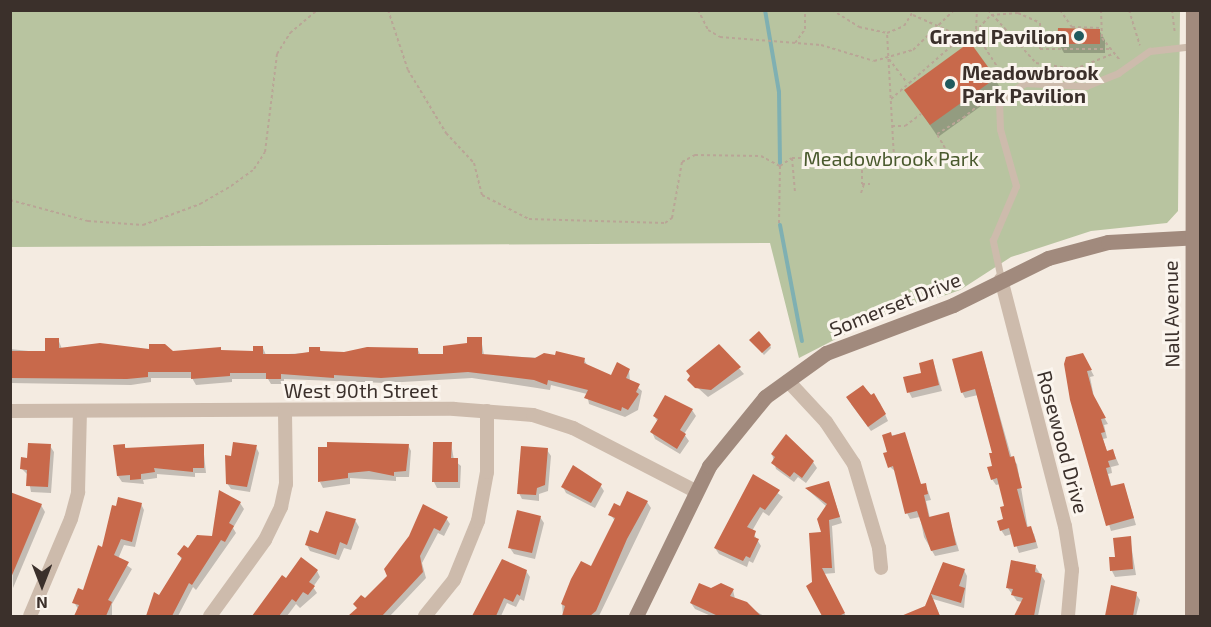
<!DOCTYPE html>
<style>
body{margin:0}
#map{position:relative;width:1211px;height:627px;overflow:hidden;background:#f4ebe1;font-family:"Exo 2",sans-serif}
div>[style]{position:absolute}
.green>*{inset:0;background:#b8c4a0}
.shadow>*{inset:0;background:#0003}
.stream>*{height:4px;margin:-2px;padding:0 2px;transform-origin:2px;border-radius:2px;background:#7fb0b2}
.building>*{inset:0;background:#c8694b}
.path>*{height:2px;margin-top:-1px;transform-origin:0;background:repeating-linear-gradient(90deg,#b9a596 0 3px,transparent 0 6px)}
.lane>*{height:7px;margin:-3.5px;padding:0 3.5px;transform-origin:3.5px;border-radius:3.5px;background:#cdbbac}
.street>*{height:14px;margin:-7px;padding:0 7px;transform-origin:7px;border-radius:7px;background:#cdbbac}
.secondary>*{height:15px;margin:-7.5px;padding:0 7.5px;transform-origin:7.5px;border-radius:7.5px;background:#a18a7d}
.dots>*{width:16px;height:16px;translate:-50% -50%;box-sizing:border-box;border:3px solid #fbf5ee;border-radius:50%}
span{translate:-50% -50%;white-space:nowrap;text-align:center;line-height:1.15;-webkit-text-stroke:6px #fbf5ee;paint-order:stroke}
.poi-label{font-size:20px;color:#3b302b;font-weight:700}
.right{translate:-100% -50%;text-align:right}
.left{translate:0 -50%;text-align:left}
.park-label{font-size:20px;color:#4a5a2e}
.street-label{font-size:20px;color:#3b302b}
.frame{position:absolute;inset:0;border:12px solid #3b302b;pointer-events:none}
.north{position:absolute;left:12px;top:555px;width:60px;height:60px;-webkit-text-stroke:4px #fbf5ee;paint-order:stroke;rotate:180deg;font-size:16px;font-weight:700;line-height:24px;text-align:center;color:#3b302b}
.north::after{content:'';display:block;margin:auto;width:21px;height:27px;background:#3b302b;clip-path:polygon(50% 0,100% 100%,50% 72%,0 100%)}
</style>
<div id="map">
<div class="green">
<i style="clip-path:polygon(11px 11px,1180px 11px,1178px 211px,1167px 223px,1091px 231px,1011px 257px,960px 290px,865px 324px,799px 358px,770px 243px,11px 247px)"></i>
</div>
<div class="shadow">
<i style="clip-path:polygon(1099px 30px,1105px 40px,1105px 53px,1064px 53px,1059px 44px)"></i>
<i style="clip-path:polygon(995px 79px,1002px 91px,938px 137px,906px 90px)"></i>
<i style="clip-path:polygon(58px 339px,62px 349px,255px 353px,263px 348px,266px 355px,310px 353px,319px 348px,322px 353px,418px 350px,421px 356px,445px 355px,481px 339px,484px 355px,584px 360px,588px 366px,612px 377px,629px 370px,630px 381px,642px 391px,638px 410px,625px 417px,589px 404px,587px 394px,551px 385px,550px 390px,472px 378px,385px 383px,284px 379px,284px 384px,271px 384px,268px 379px,232px 379px,232px 382px,196px 385px,192px 378px,151px 378px,151px 382px,131px 385px,10px 383px,10px 349px,47px 353px)"></i>
<i style="clip-path:polygon(753px 342px,770px 345px,771px 348px,764px 355px)"></i>
<i style="clip-path:polygon(719px 346px,744px 374px,708px 397px,689px 380px)"></i>
<i style="clip-path:polygon(982px 353px,1012px 459px,1017px 464px,1028px 529px,1034px 534px,1038px 548px,1019px 553px,1012px 534px,1005px 536px,1001px 530px,1006px 507px,1000px 484px,996px 485px,992px 479px,994px 454px,978px 395px,965px 398px,962px 392px)"></i>
<i style="clip-path:polygon(933px 361px,942px 391px,912px 398px,909px 392px)"></i>
<i style="clip-path:polygon(1086px 361px,1094px 376px,1090px 377px,1095px 402px,1108px 424px,1104px 425px,1107px 438px,1103px 439px,1107px 452px,1113px 451px,1119px 465px,1111px 467px,1112px 473px,1108px 474px,1112px 488px,1124px 485px,1136px 525px,1111px 531px,1071px 400px)"></i>
<i style="clip-path:polygon(863px 387px,880px 403px,888px 421px,871px 431px,851px 404px)"></i>
<i style="clip-path:polygon(692px 410px,696px 416px,684px 434px,689px 441px,680px 454px,655px 439px,652px 432px,658px 422px,654px 416px)"></i>
<i style="clip-path:polygon(904px 433px,921px 486px,928px 491px,931px 500px,926px 501px,930px 518px,948px 514px,959px 551px,935px 556px,924px 537px,920px 517px,910px 519px,907px 513px,896px 472px,890px 467px,884px 437px)"></i>
<i style="clip-path:polygon(451px 443px,454px 460px,461px 466px,460px 488px,437px 488px,434px 482px)"></i>
<i style="clip-path:polygon(124px 445px,127px 450px,203px 445px,206px 473px,195px 473px,195px 477px,157px 474px,157px 478px,143px 480px,144px 484px,122px 482px,118px 476px)"></i>
<i style="clip-path:polygon(408px 445px,411px 451px,409px 477px,396px 477px,396px 481px,350px 478px,350px 484px,323px 488px,320px 482px)"></i>
<i style="clip-path:polygon(50px 446px,54px 452px,51px 493px,31px 492px,28px 475px,22px 469px)"></i>
<i style="clip-path:polygon(256px 447px,259px 453px,250px 492px,231px 489px,227px 483px)"></i>
<i style="clip-path:polygon(547px 450px,551px 456px,548px 491px,539px 494px,539px 501px,522px 499px,519px 493px)"></i>
<i style="clip-path:polygon(772px 454px,813px 462px,817px 468px,806px 483px,798px 477px,794px 482px,776px 469px)"></i>
<i style="clip-path:polygon(753px 476px,783px 497px,769px 516px,763px 512px,752px 531px,761px 546px,753px 563px,749px 561px,747px 567px,719px 554px,715px 548px)"></i>
<i style="clip-path:polygon(829px 483px,842px 523px,832px 526px,835px 573px,823px 574px,846px 616px,824px 616px,808px 586px,814px 583px,827px 507px,807px 489px)"></i>
<i style="clip-path:polygon(600px 485px,604px 491px,595px 508px,566px 493px,563px 487px)"></i>
<i style="clip-path:polygon(10px 494px,41px 505px,45px 512px,13px 588px)"></i>
<i style="clip-path:polygon(647px 502px,651px 508px,599px 616px,563px 616px,562px 604px,591px 568px,615px 521px,610px 514px)"></i>
<i style="clip-path:polygon(240px 503px,244px 509px,233px 528px,236px 533px,196px 590px,193px 587px,178px 616px,148px 616px,154px 595px,160px 597px,182px 561px,179px 554px,213px 538px)"></i>
<i style="clip-path:polygon(141px 504px,144px 510px,135px 547px,124px 545px,118px 559px,132px 569px,112px 604px,112px 616px,75px 616px,78px 609px,74px 602px,84px 592px,103px 549px)"></i>
<i style="clip-path:polygon(540px 517px,544px 523px,535px 559px,514px 554px,510px 548px)"></i>
<i style="clip-path:polygon(446px 518px,450px 524px,444px 536px,438px 533px,422px 563px,426px 578px,390px 616px,350px 616px,389px 577px,410px 537px)"></i>
<i style="clip-path:polygon(355px 520px,359px 527px,351px 550px,344px 548px,339px 560px,310px 551px,307px 545px,319px 535px)"></i>
<i style="clip-path:polygon(1130px 538px,1136px 575px,1115px 577px,1112px 571px)"></i>
<i style="clip-path:polygon(944px 564px,964px 570px,967px 576px,964px 608px,933px 599px,940px 616px,916px 616px,926px 607px)"></i>
<i style="clip-path:polygon(1035px 566px,1045px 581px,1038px 616px,1016px 616px,1023px 602px,1017px 601px,1007px 587px)"></i>
<i style="clip-path:polygon(317px 571px,320px 577px,313px 587px,317px 593px,300px 608px,296px 604px,287px 616px,254px 616px,282px 577px,286px 580px)"></i>
<i style="clip-path:polygon(526px 571px,530px 577px,524px 601px,520px 599px,516px 607px,507px 603px,501px 616px,473px 616px,485px 600px)"></i>
<i style="clip-path:polygon(1112px 587px,1136px 594px,1140px 600px,1136px 616px,1109px 616px)"></i>
<i style="clip-path:polygon(711px 590px,733px 590px,735px 599px,764px 616px,711px 616px,695px 609px,691px 603px)"></i>
</div>
<div class="stream">
<i style="left:765px;top:10px;width:83px;rotate:80.3deg"></i>
<i style="left:779px;top:92px;width:71px;rotate:89.2deg"></i>
<i style="left:780px;top:225px;width:118px;rotate:79.3deg"></i>
</div>
<div class="building">
<i style="clip-path:polygon(1058px 28px,1100px 29px,1100px 44px,1057px 44px)"></i>
<i style="clip-path:polygon(970px 42px,996px 78px,930px 125px,904px 90px)"></i>
<i style="clip-path:polygon(759px 331px,771px 345px,762px 353px,749px 340px)"></i>
<i style="clip-path:polygon(467px 337px,482px 337px,482px 354px,535px 358px,544px 353px,555px 355px,556px 351px,585px 358px,584px 363px,611px 375px,617px 362px,630px 369px,626px 378px,640px 384px,636px 392px,639px 394px,628px 410px,622px 407px,621px 411px,584px 398px,588px 390px,548px 380px,547px 385px,534px 380px,468px 372px,381px 378px,334px 375px,334px 378px,281px 374px,281px 379px,266px 379px,266px 373px,230px 373px,230px 376px,191px 379px,191px 372px,148px 372px,148px 377px,127px 379px,10px 378px,10px 351px,45px 351px,45px 338px,59px 338px,59px 348px,100px 343px,149px 349px,149px 344px,165px 344px,173px 351px,221px 347px,221px 350px,253px 351px,253px 346px,263px 346px,263px 354px,295px 354px,309px 352px,309px 347px,320px 347px,320px 351px,344px 352px,367px 347px,418px 348px,418px 354px,443px 354px,443px 346px,467px 343px)"></i>
<i style="clip-path:polygon(719px 344px,741px 367px,711px 390px,695px 388px,687px 380px,690px 376px,686px 371px)"></i>
<i style="clip-path:polygon(982px 351px,1010px 457px,1014px 456px,1022px 488px,1017px 489px,1027px 527px,1031px 526px,1036px 542px,1014px 547px,1009px 528px,1000px 531px,997px 521px,1003px 519px,1000px 507px,1004px 506px,997px 478px,991px 480px,987px 467px,992px 466px,989px 453px,992px 453px,975px 389px,961px 393px,952px 359px)"></i>
<i style="clip-path:polygon(1083px 353px,1092px 370px,1087px 371px,1093px 394px,1106px 418px,1101px 419px,1105px 432px,1101px 433px,1107px 451px,1113px 449px,1116px 459px,1108px 461px,1110px 467px,1106px 468px,1111px 486px,1124px 483px,1134px 518px,1106px 526px,1070px 400px,1064px 364px,1066px 357px)"></i>
<i style="clip-path:polygon(933px 359px,939px 385px,907px 393px,903px 377px,921px 373px,919px 363px)"></i>
<i style="clip-path:polygon(863px 385px,871px 395px,874px 393px,886px 414px,868px 427px,846px 397px)"></i>
<i style="clip-path:polygon(665px 395px,693px 409px,680px 430px,686px 434px,677px 449px,650px 432px,658px 419px,653px 416px)"></i>
<i style="clip-path:polygon(891px 432px,892px 436px,905px 432px,921px 484px,926px 483px,928px 494px,924px 495px,929px 517px,949px 512px,956px 545px,931px 551px,917px 511px,905px 514px,893px 466px,888px 468px,883px 453px,887px 452px,882px 435px)"></i>
<i style="clip-path:polygon(786px 434px,814px 461px,802px 478px,794px 472px,790px 477px,771px 463px,775px 457px,771px 454px)"></i>
<i style="clip-path:polygon(233px 442px,257px 445px,247px 487px,226px 484px,225px 455px,231px 456px)"></i>
<i style="clip-path:polygon(327px 442px,409px 444px,406px 471px,394px 472px,394px 476px,369px 471px,348px 473px,348px 478px,318px 482px,318px 447px,327px 447px)"></i>
<i style="clip-path:polygon(433px 442px,452px 442px,451px 458px,458px 458px,458px 482px,432px 482px)"></i>
<i style="clip-path:polygon(28px 443px,51px 444px,48px 487px,26px 486px,27px 470px,20px 469px,21px 457px,27px 458px)"></i>
<i style="clip-path:polygon(125px 444px,125px 448px,204px 444px,204px 468px,193px 468px,193px 472px,154px 468px,155px 472px,141px 474px,141px 479px,130px 480px,130px 475px,117px 476px,113px 445px)"></i>
<i style="clip-path:polygon(521px 446px,548px 448px,545px 485px,537px 488px,536px 495px,517px 494px)"></i>
<i style="clip-path:polygon(573px 465px,602px 484px,591px 503px,561px 487px)"></i>
<i style="clip-path:polygon(753px 474px,780px 490px,765px 510px,760px 507px,747px 527px,756px 531px,754px 537px,759px 539px,750px 558px,746px 556px,743px 561px,714px 548px)"></i>
<i style="clip-path:polygon(829px 481px,840px 517px,829px 520px,832px 568px,822px 568px,845px 613px,839px 616px,822px 616px,806px 586px,812px 582px,809px 533px,821px 532px,817px 519px,827px 504px,805px 488px)"></i>
<i style="clip-path:polygon(219px 490px,241px 502px,229px 523px,234px 526px,225px 542px,221px 540px,192px 585px,189px 583px,172px 616px,146px 616px,154px 592px,159px 595px,182px 558px,177px 554px,184px 545px,188px 548px,197px 535px,212px 536px)"></i>
<i style="clip-path:polygon(627px 491px,648px 501px,627px 539px,596px 611px,590px 616px,562px 616px,565px 606px,561px 604px,571px 579px,581px 561px,591px 566px,615px 518px,608px 515px,614px 503px,620px 506px)"></i>
<i style="clip-path:polygon(10px 492px,42px 504px,10px 580px)"></i>
<i style="clip-path:polygon(118px 497px,142px 503px,132px 542px,121px 539px,114px 555px,129px 562px,108px 600px,112px 602px,106px 616px,74px 616px,79px 605px,72px 603px,78px 588px,83px 590px,98px 545px,102px 547px,112px 505px,116px 506px)"></i>
<i style="clip-path:polygon(423px 504px,448px 517px,440px 531px,434px 528px,420px 556px,423px 572px,382px 616px,348px 616px,357px 608px,353px 604px,361px 595px,365px 598px,387px 576px,384px 569px,409px 536px)"></i>
<i style="clip-path:polygon(517px 510px,541px 516px,532px 553px,508px 548px)"></i>
<i style="clip-path:polygon(326px 511px,356px 519px,347px 545px,340px 542px,336px 555px,305px 545px,310px 530px,318px 533px)"></i>
<i style="clip-path:polygon(1131px 536px,1133px 569px,1110px 571px,1109px 557px,1115px 557px,1113px 538px)"></i>
<i style="clip-path:polygon(301px 557px,318px 570px,309px 582px,315px 586px,308px 595px,303px 592px,296px 602px,292px 599px,279px 616px,252px 616px,282px 575px,286px 578px)"></i>
<i style="clip-path:polygon(502px 559px,527px 570px,520px 596px,517px 594px,513px 602px,504px 598px,496px 616px,472px 616px)"></i>
<i style="clip-path:polygon(1011px 560px,1036px 565px,1035px 572px,1042px 574px,1034px 616px,1014px 616px,1023px 598px,1011px 595px,1013px 589px,1006px 588px)"></i>
<i style="clip-path:polygon(943px 562px,965px 569px,959px 586px,965px 588px,961px 603px,931px 594px,940px 616px,901px 616px,925px 606px)"></i>
<i style="clip-path:polygon(699px 583px,711px 588px,721px 583px,734px 589px,730px 596px,747px 602px,761px 616px,718px 616px,690px 603px)"></i>
<i style="clip-path:polygon(1111px 585px,1137px 592px,1133px 616px,1105px 616px)"></i>
</div>
<div class="path">
<i style="left:388px;top:10px;width:63px;rotate:71.6deg"></i>
<i style="left:408px;top:70px;width:74px;rotate:58.9deg"></i>
<i style="left:446px;top:133px;width:41px;rotate:47deg"></i>
<i style="left:474px;top:163px;width:33px;rotate:76deg"></i>
<i style="left:482px;top:195px;width:53px;rotate:27.1deg"></i>
<i style="left:529px;top:219px;width:136px;rotate:1.7deg"></i>
<i style="left:665px;top:223px;width:9px;rotate:-36deg"></i>
<i style="left:672px;top:218px;width:57px;rotate:-79.9deg"></i>
<i style="left:682px;top:162px;width:15px;rotate:-28deg"></i>
<i style="left:695px;top:155px;width:66px;rotate:0.9deg"></i>
<i style="left:761px;top:156px;width:21px;rotate:28deg"></i>
<i style="left:698px;top:10px;width:22px;rotate:63deg"></i>
<i style="left:708px;top:30px;width:14px;rotate:30deg"></i>
<i style="left:720px;top:37px;width:101px;rotate:4.5deg"></i>
<i style="left:821px;top:45px;width:55px;rotate:16.8deg"></i>
<i style="left:874px;top:61px;width:41px;rotate:-15.8deg"></i>
<i style="left:913px;top:50px;width:57px;rotate:-44.3deg"></i>
<i style="left:832px;top:10px;width:32px;rotate:32deg"></i>
<i style="left:859px;top:27px;width:29px;rotate:12deg"></i>
<i style="left:887px;top:33px;width:18px;rotate:-22deg"></i>
<i style="left:904px;top:26px;width:19px;rotate:-58deg"></i>
<i style="left:988px;top:10px;width:72px;rotate:47.8deg"></i>
<i style="left:1036px;top:63px;width:39px;rotate:9deg"></i>
<i style="left:1075px;top:69px;width:43px;rotate:-21.8deg"></i>
<i style="left:1060px;top:10px;width:21px;rotate:55deg"></i>
<i style="left:1072px;top:27px;width:29px;rotate:2deg"></i>
<i style="left:1101px;top:10px;width:28px;rotate:88deg"></i>
<i style="left:1102px;top:38px;width:28px;rotate:51deg"></i>
<i style="left:1129px;top:10px;width:37px;rotate:73deg"></i>
<i style="left:1172px;top:10px;width:24px;rotate:83deg"></i>
<i style="left:913px;top:15px;width:44px;rotate:24.2deg"></i>
<i style="left:953px;top:33px;width:22px;rotate:-3deg"></i>
<i style="left:975px;top:32px;width:59px;rotate:57.4deg"></i>
<i style="left:976px;top:29px;width:19px;rotate:-87deg"></i>
<i style="left:975px;top:32px;width:23px;rotate:-47deg"></i>
<i style="left:991px;top:15px;width:27px;rotate:-4deg"></i>
<i style="left:1018px;top:13px;width:24px;rotate:24deg"></i>
<i style="left:1040px;top:23px;width:26px;rotate:90deg"></i>
<i style="left:1040px;top:49px;width:71px"></i>
<i style="left:795px;top:43px;width:17px;rotate:-54deg"></i>
<i style="left:805px;top:29px;width:19px;rotate:-90deg"></i>
<i style="left:889px;top:59px;width:30px;rotate:53deg"></i>
<i style="left:891px;top:99px;width:97px;rotate:-41.2deg"></i>
<i style="left:892px;top:126px;width:13px"></i>
<i style="left:905px;top:126px;width:20px;rotate:-37deg"></i>
<i style="left:792px;top:158px;width:36px;rotate:85deg"></i>
<i style="left:862px;top:158px;width:26px;rotate:90deg"></i>
<i style="left:862px;top:184px;width:8px"></i>
<i style="left:894px;top:158px;width:48px"></i>
<i style="left:942px;top:158px;width:10px;rotate:-73deg"></i>
<i style="left:945px;top:148px;width:16px;rotate:-120deg"></i>
<i style="left:937px;top:134px;width:31px;rotate:-32deg"></i>
<i style="left:963px;top:118px;width:44px;rotate:-39.5deg"></i>
<i style="left:861px;top:193px;width:9px;rotate:-72deg"></i>
<i style="left:10px;top:200px;width:81px;rotate:15.1deg"></i>
<i style="left:88px;top:221px;width:55px;rotate:4.2deg"></i>
<i style="left:143px;top:225px;width:61px;rotate:-20.2deg"></i>
<i style="left:200px;top:204px;width:36px;rotate:-30deg"></i>
<i style="left:231px;top:186px;width:29px;rotate:-36deg"></i>
<i style="left:254px;top:169px;width:20px;rotate:-57deg"></i>
<i style="left:265px;top:152px;width:99px;rotate:-83deg"></i>
<i style="left:277px;top:54px;width:25px;rotate:-58deg"></i>
<i style="left:290px;top:33px;width:35px;rotate:-40deg"></i>
<i style="left:779px;top:223px;width:57px;rotate:-89deg"></i>
<i style="left:780px;top:166px;width:14px;rotate:-34deg"></i>
<i style="left:792px;top:158px;width:102px"></i>
<i style="left:894px;top:158px;width:125px;rotate:-93.2deg"></i>
</div>
<div class="lane">
<i style="left:1001px;top:279px;width:40px;rotate:-102deg"></i>
<i style="left:993px;top:240px;width:59px;rotate:-66.9deg"></i>
<i style="left:1016px;top:186px;width:59px;rotate:-105.7deg"></i>
<i style="left:1000px;top:129px;width:23px;rotate:-92deg"></i>
<i style="left:999px;top:106px;width:13px;rotate:-61deg"></i>
<i style="left:1005px;top:95px;width:23px;rotate:-31deg"></i>
<i style="left:1025px;top:83px;width:61px;rotate:2.8deg"></i>
<i style="left:1086px;top:86px;width:35px;rotate:-22deg"></i>
<i style="left:1118px;top:73px;width:39px;rotate:-35deg"></i>
<i style="left:1150px;top:51px;width:44px;rotate:-6.5deg"></i>
</div>
<div class="street">
<i style="left:1001px;top:279px;width:255px;rotate:75.5deg"></i>
<i style="left:1065px;top:526px;width:45px;rotate:81deg"></i>
<i style="left:1072px;top:570px;width:46px;rotate:95deg"></i>
<i style="left:788px;top:381px;width:56px;rotate:47.2deg"></i>
<i style="left:826px;top:422px;width:50px;rotate:56.3deg"></i>
<i style="left:854px;top:464px;width:88px;rotate:73.4deg"></i>
<i style="left:879px;top:548px;width:20px;rotate:84deg"></i>
<i style="left:10px;top:411px;width:444px;rotate:-0.3deg"></i>
<i style="left:454px;top:409px;width:79px;rotate:4.3deg"></i>
<i style="left:533px;top:415px;width:42px;rotate:18deg"></i>
<i style="left:573px;top:428px;width:137px;rotate:27.3deg"></i>
<i style="left:30px;top:616px;width:105px;rotate:-67.1deg"></i>
<i style="left:71px;top:519px;width:28px;rotate:-75deg"></i>
<i style="left:78px;top:492px;width:81px;rotate:-88.6deg"></i>
<i style="left:210px;top:616px;width:94px;rotate:-54.1deg"></i>
<i style="left:265px;top:540px;width:37px;rotate:-64deg"></i>
<i style="left:281px;top:507px;width:24px;rotate:-78deg"></i>
<i style="left:286px;top:484px;width:74px;rotate:-90.8deg"></i>
<i style="left:425px;top:616px;width:46px;rotate:-51.1deg"></i>
<i style="left:454px;top:580px;width:64px;rotate:-67.9deg"></i>
<i style="left:478px;top:521px;width:50px;rotate:-79.6deg"></i>
<i style="left:487px;top:472px;width:61px;rotate:-90deg"></i>
</div>
<div class="secondary">
<i style="left:636px;top:616px;width:167px;rotate:-64deg"></i>
<i style="left:709px;top:466px;width:89px;rotate:-50.9deg"></i>
<i style="left:765px;top:397px;width:75px;rotate:-35.8deg"></i>
<i style="left:826px;top:353px;width:136px;rotate:-20.7deg"></i>
<i style="left:953px;top:305px;width:106px;rotate:-26.3deg"></i>
<i style="left:1048px;top:258px;width:62px;rotate:-14.9deg"></i>
<i style="left:1108px;top:242px;width:92px;rotate:-3.1deg"></i>
<i style="left:1192px;top:616px;width:606px;rotate:-89.91deg"></i>
</div>
<div class="dots">
<i style="left:1079px;top:36px;background:#1f5a5e"></i>
<i style="left:950px;top:84px;background:#1f5a5e"></i>
</div>
<div class="poi-label">
<span class="right" style="left:1067px;top:36px">Grand Pavilion</span>
<span class="left" style="left:962px;top:84px">Meadowbrook<br>Park Pavilion</span>
</div>
<div class="park-label">
<span style="left:891px;top:158px">Meadowbrook Park</span>
</div>
<div class="street-label">
<span style="left:895px;top:304px;rotate:-22deg">Somerset Drive</span>
<span style="left:1171px;top:314px;rotate:-91deg">Nall Avenue</span>
<span style="left:361px;top:390px">West 90th Street</span>
<span style="left:1063px;top:442px;rotate:75deg">Rosewood Drive</span>
</div>
<div class="frame"></div>
<div class="north">N</div>
</div>
